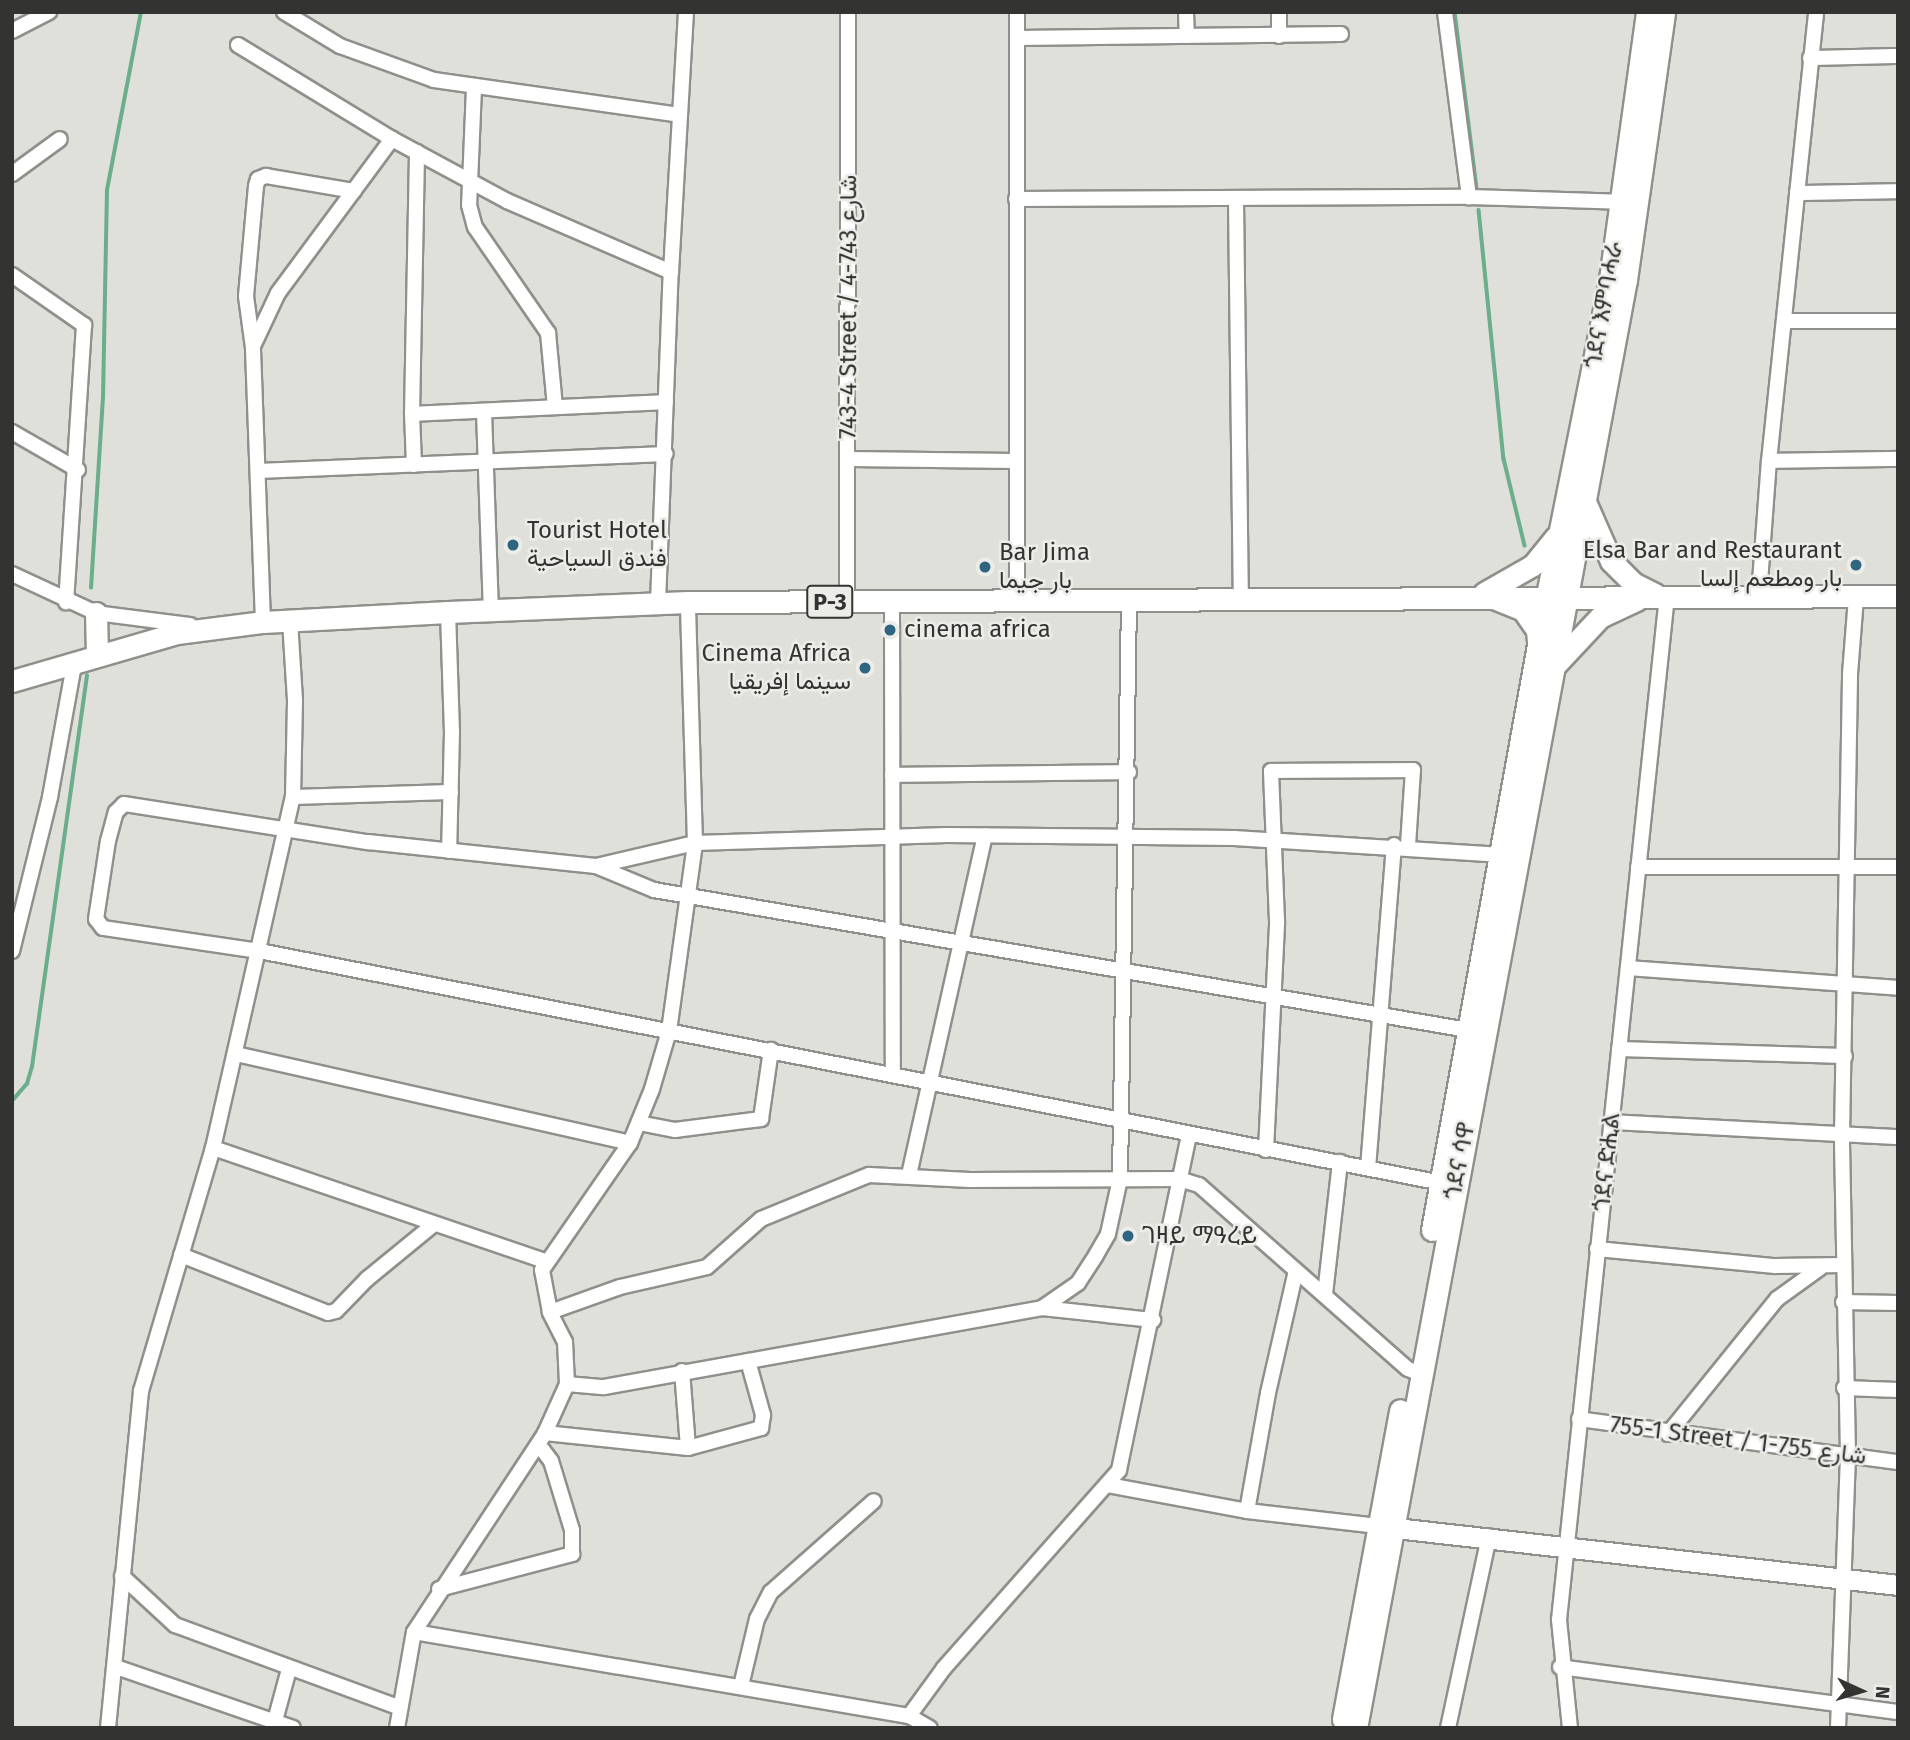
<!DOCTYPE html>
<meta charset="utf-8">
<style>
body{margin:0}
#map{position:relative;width:1910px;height:1740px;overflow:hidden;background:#dfe0da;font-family:"Fira Sans",Vazirmatn,"Noto Sans Ethiopic",sans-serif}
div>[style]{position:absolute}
.stream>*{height:3.5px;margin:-1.75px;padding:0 1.75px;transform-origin:1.75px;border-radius:1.75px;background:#6aae8c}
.roads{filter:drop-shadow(2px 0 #8f908b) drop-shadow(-2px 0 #8f908b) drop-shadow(0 2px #8f908b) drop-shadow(0 -2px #8f908b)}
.street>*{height:14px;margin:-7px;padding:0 7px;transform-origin:7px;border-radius:7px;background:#fff}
.secondary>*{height:19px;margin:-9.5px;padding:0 9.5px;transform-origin:9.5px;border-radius:9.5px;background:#fff}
.primary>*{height:21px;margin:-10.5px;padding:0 10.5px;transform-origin:10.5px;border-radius:10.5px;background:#fff}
.dots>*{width:19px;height:19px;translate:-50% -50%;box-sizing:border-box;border:4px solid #ecede8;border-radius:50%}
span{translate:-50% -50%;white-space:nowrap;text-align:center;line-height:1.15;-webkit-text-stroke:5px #ecede8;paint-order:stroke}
.shield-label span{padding:2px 5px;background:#ecede8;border:2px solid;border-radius:5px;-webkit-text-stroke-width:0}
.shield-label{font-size:23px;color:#333331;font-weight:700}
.street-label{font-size:24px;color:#333331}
.poi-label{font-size:24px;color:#333331}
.left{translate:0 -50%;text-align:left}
.right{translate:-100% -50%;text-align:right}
.frame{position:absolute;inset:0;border:14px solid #333331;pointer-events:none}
.north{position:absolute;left:1826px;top:1656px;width:70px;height:70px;-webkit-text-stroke:5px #ecede8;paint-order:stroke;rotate:94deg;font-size:19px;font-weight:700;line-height:28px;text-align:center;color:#333331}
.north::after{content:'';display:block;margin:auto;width:24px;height:32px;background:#333331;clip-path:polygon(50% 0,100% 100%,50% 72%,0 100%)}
</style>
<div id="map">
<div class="stream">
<i style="left:1455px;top:12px;width:177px;rotate:82.9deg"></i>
<i style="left:1479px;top:210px;width:250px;rotate:84.3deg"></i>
<i style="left:1504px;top:459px;width:89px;rotate:76.4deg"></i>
<i style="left:91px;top:588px;width:190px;rotate:-86.4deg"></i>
<i style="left:103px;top:398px;width:208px;rotate:-88.9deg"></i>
<i style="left:107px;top:190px;width:181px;rotate:-79.2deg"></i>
<i style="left:12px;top:1101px;width:23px;rotate:-49deg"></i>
<i style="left:27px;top:1084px;width:18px;rotate:-74deg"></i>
<i style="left:32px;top:1067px;width:395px;rotate:-82deg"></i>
</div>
<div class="roads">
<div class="street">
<i style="left:284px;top:12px;width:66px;rotate:31.3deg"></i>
<i style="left:340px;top:46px;width:100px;rotate:19.9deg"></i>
<i style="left:434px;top:80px;width:248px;rotate:8.1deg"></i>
<i style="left:1186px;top:12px;width:24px;rotate:88deg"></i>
<i style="left:1445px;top:12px;width:187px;rotate:82.6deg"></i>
<i style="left:12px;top:31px;width:42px;rotate:-27.2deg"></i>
<i style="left:1279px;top:36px;width:24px;rotate:-90deg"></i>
<i style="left:1017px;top:38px;width:324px;rotate:-0.7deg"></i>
<i style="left:238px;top:45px;width:180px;rotate:31.4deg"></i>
<i style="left:392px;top:139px;width:131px;rotate:28.3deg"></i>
<i style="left:507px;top:201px;width:179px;rotate:23.4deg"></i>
<i style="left:1810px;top:58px;width:88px;rotate:-1.3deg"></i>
<i style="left:474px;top:88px;width:117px;rotate:92.4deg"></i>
<i style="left:469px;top:205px;width:23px;rotate:75deg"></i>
<i style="left:475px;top:227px;width:129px;rotate:55.4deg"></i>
<i style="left:548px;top:333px;width:74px;rotate:84.6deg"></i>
<i style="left:12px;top:174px;width:59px;rotate:-36.1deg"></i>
<i style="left:1797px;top:193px;width:101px;rotate:-1.1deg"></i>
<i style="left:1016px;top:199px;width:453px;rotate:-0.3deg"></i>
<i style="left:1469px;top:197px;width:158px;rotate:1.8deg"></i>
<i style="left:1236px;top:200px;width:400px;rotate:89.3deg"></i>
<i style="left:12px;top:275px;width:88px;rotate:34.8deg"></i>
<i style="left:84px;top:325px;width:278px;rotate:93.7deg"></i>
<i style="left:1784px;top:321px;width:114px"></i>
<i style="left:254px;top:344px;width:56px;rotate:-64.8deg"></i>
<i style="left:278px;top:293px;width:192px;rotate:-53.5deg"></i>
<i style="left:484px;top:412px;width:199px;rotate:88deg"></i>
<i style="left:412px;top:414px;width:262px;rotate:-88.9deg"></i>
<i style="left:12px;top:432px;width:76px;rotate:29.9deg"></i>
<i style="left:849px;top:459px;width:167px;rotate:0.7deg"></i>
<i style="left:1769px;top:461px;width:129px;rotate:-0.9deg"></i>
<i style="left:414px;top:465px;width:51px;rotate:-92.2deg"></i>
<i style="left:412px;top:414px;width:254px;rotate:-2.7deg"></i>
<i style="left:258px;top:471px;width:408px;rotate:-2.4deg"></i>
<i style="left:12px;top:574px;width:93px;rotate:24.9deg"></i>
<i style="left:96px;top:613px;width:95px;rotate:7.3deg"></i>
<i style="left:1759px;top:596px;width:135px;rotate:-85.8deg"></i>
<i style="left:1769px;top:461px;width:451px;rotate:-84deg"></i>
<i style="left:1017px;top:601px;width:589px;rotate:-90deg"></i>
<i style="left:847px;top:602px;width:590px;rotate:-89.9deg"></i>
<i style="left:892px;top:602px;width:472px;rotate:89.9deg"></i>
<i style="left:658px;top:603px;width:331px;rotate:-87.8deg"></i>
<i style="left:671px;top:272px;width:260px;rotate:-86.7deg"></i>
<i style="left:448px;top:612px;width:120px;rotate:88.1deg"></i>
<i style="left:452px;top:732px;width:119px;rotate:91.4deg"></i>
<i style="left:263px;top:622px;width:274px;rotate:-92.1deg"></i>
<i style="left:253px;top:348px;width:52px;rotate:-97.7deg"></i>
<i style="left:246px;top:296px;width:110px;rotate:-84.8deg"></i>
<i style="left:256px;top:186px;width:7px;rotate:-74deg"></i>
<i style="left:258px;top:179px;width:9px;rotate:-21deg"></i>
<i style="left:266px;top:176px;width:89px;rotate:9.7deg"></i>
<i style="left:892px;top:775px;width:237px;rotate:-0.7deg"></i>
<i style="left:293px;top:797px;width:158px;rotate:-1.8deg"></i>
<i style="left:596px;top:866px;width:102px;rotate:-13.1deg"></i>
<i style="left:695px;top:843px;width:252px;rotate:-1.8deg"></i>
<i style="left:947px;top:835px;width:287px;rotate:0.6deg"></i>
<i style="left:1234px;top:838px;width:273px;rotate:3.6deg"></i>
<i style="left:1638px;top:867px;width:260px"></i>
<i style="left:12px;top:951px;width:159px;rotate:-76.1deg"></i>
<i style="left:50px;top:797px;width:139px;rotate:-79.7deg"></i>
<i style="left:1628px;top:968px;width:271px;rotate:4.2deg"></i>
<i style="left:1619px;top:1049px;width:226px;rotate:1.8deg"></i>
<i style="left:236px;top:1054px;width:404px;rotate:12.7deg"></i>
<i style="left:1611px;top:1122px;width:287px;rotate:3deg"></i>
<i style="left:639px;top:1123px;width:37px;rotate:11deg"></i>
<i style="left:675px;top:1130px;width:87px;rotate:-7.3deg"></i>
<i style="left:761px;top:1119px;width:70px;rotate:-81.8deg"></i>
<i style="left:213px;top:1148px;width:351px;rotate:18.8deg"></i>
<i style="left:1266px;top:1150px;width:229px;rotate:-87.2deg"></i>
<i style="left:1277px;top:921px;width:150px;rotate:-92.3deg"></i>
<i style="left:1271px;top:771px;width:142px;rotate:-0.4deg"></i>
<i style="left:1413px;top:770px;width:76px;rotate:93.8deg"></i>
<i style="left:1368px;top:1168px;width:324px;rotate:-85.4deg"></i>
<i style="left:909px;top:1175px;width:348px;rotate:-77.4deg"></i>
<i style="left:1447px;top:1184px;width:1211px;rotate:-168.9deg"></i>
<i style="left:259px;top:951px;width:158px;rotate:-171.6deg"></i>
<i style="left:103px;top:928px;width:11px;rotate:-128deg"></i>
<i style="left:96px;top:919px;width:79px;rotate:-81.3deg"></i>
<i style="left:108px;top:841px;width:30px;rotate:-75deg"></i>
<i style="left:116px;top:812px;width:11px;rotate:-45deg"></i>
<i style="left:124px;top:804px;width:247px;rotate:8.9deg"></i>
<i style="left:368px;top:842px;width:229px;rotate:6deg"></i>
<i style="left:596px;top:866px;width:63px;rotate:22.5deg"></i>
<i style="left:654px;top:890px;width:832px;rotate:9.76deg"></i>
<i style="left:1597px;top:1249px;width:179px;rotate:5.5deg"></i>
<i style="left:1775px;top:1266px;width:68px;rotate:-0.8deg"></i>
<i style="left:181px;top:1255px;width:158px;rotate:21.5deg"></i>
<i style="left:328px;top:1313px;width:8px;rotate:-14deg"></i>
<i style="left:336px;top:1311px;width:45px;rotate:-45.9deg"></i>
<i style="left:367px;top:1279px;width:85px;rotate:-39.3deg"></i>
<i style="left:1325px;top:1294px;width:133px;rotate:-83.5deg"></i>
<i style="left:1843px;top:1302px;width:55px;rotate:1deg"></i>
<i style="left:1042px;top:1308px;width:44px;rotate:-34.8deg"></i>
<i style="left:1078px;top:1283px;width:33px;rotate:-57deg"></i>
<i style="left:1096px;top:1255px;width:24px;rotate:-60deg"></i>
<i style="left:1108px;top:1234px;width:56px;rotate:-77.7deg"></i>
<i style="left:1120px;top:1179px;width:579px;rotate:-89.11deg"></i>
<i style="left:550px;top:1312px;width:74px;rotate:-19.7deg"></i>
<i style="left:620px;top:1287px;width:89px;rotate:-12.9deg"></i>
<i style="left:707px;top:1267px;width:72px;rotate:-41.6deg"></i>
<i style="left:761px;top:1219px;width:117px;rotate:-22.2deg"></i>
<i style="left:869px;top:1175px;width:101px;rotate:2.8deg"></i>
<i style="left:970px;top:1180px;width:209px;rotate:-0.3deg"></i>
<i style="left:1179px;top:1179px;width:21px;rotate:17deg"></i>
<i style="left:1199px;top:1185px;width:278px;rotate:41.4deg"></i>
<i style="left:1408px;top:1369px;width:14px;rotate:21deg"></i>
<i style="left:682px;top:1371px;width:77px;rotate:85.5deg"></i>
<i style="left:567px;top:1384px;width:37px;rotate:5deg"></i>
<i style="left:604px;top:1387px;width:445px;rotate:-10.2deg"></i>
<i style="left:1042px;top:1308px;width:112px;rotate:6.2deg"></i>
<i style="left:1844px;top:1388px;width:54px;rotate:2.1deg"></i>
<i style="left:1579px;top:1419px;width:322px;rotate:7.7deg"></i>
<i style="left:545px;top:1433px;width:144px;rotate:6deg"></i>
<i style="left:688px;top:1448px;width:76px;rotate:-15.3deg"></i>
<i style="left:761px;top:1428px;width:13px;rotate:-81deg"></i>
<i style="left:763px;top:1415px;width:56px;rotate:-105.5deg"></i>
<i style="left:1668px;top:1434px;width:174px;rotate:-51.1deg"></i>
<i style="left:1777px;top:1299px;width:53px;rotate:-35.8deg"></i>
<i style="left:1108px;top:1485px;width:141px;rotate:10.6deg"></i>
<i style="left:1247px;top:1511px;width:132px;rotate:6.5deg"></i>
<i style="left:1247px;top:1511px;width:120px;rotate:-79.9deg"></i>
<i style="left:1268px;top:1393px;width:125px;rotate:-77.1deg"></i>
<i style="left:122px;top:1576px;width:72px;rotate:42.8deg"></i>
<i style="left:175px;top:1625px;width:240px;rotate:20.2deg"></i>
<i style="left:439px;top:1589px;width:138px;rotate:-14.7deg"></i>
<i style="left:572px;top:1554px;width:24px;rotate:-90deg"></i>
<i style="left:572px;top:1530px;width:72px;rotate:-106.9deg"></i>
<i style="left:551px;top:1461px;width:21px;rotate:-127deg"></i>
<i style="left:414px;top:1632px;width:502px;rotate:9.63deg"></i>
<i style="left:909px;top:1716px;width:59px;rotate:-53.9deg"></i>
<i style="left:944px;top:1668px;width:264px;rotate:-48.5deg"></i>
<i style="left:1119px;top:1470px;width:341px;rotate:-78.2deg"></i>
<i style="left:116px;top:1667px;width:187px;rotate:19deg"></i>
<i style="left:1560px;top:1667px;width:341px;rotate:7.6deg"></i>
<i style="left:741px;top:1686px;width:69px;rotate:-76.6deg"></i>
<i style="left:757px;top:1619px;width:30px;rotate:-63deg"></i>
<i style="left:771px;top:1592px;width:137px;rotate:-41.5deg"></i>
<i style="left:909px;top:1716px;width:24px;rotate:30deg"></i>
<i style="left:108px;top:1728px;width:339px;rotate:-84.4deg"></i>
<i style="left:141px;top:1391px;width:253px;rotate:-73.5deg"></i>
<i style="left:213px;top:1148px;width:360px;rotate:-77.2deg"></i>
<i style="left:293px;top:797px;width:97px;rotate:-88.8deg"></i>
<i style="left:295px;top:700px;width:80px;rotate:-93.6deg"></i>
<i style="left:273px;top:1728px;width:61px;rotate:-74.8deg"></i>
<i style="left:397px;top:1728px;width:97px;rotate:-80deg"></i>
<i style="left:414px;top:1632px;width:238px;rotate:-56.6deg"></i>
<i style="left:545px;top:1433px;width:54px;rotate:-65.8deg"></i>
<i style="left:567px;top:1384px;width:42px;rotate:-92.7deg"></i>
<i style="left:565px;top:1342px;width:34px;rotate:-117deg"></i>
<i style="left:550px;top:1312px;width:43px;rotate:-100.8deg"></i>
<i style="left:542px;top:1270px;width:155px;rotate:-55.3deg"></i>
<i style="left:630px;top:1143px;width:58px;rotate:-67.8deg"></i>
<i style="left:652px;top:1089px;width:60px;rotate:-73.7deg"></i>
<i style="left:669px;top:1031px;width:190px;rotate:-82.1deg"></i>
<i style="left:695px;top:843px;width:241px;rotate:-91.7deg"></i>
<i style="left:1448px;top:1728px;width:196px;rotate:-77.9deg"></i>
<i style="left:1570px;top:1728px;width:109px;rotate:-95.8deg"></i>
<i style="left:1559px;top:1620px;width:1030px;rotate:-83.98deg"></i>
<i style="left:1838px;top:1728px;width:273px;rotate:-87.9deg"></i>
<i style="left:1848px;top:1455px;width:319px;rotate:-91.1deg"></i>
<i style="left:1842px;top:1136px;width:462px;rotate:-89deg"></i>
<i style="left:1850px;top:674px;width:77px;rotate:-85.5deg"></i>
</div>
<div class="secondary">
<i style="left:1378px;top:1526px;width:523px;rotate:6.47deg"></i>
</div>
<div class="primary">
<i style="left:1586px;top:504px;width:62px;rotate:66.3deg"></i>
<i style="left:1611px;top:561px;width:31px;rotate:45deg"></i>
<i style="left:1633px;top:583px;width:25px;rotate:27deg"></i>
<i style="left:1484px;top:593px;width:56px;rotate:-29.7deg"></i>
<i style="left:1533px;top:565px;width:36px;rotate:-51deg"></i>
<i style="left:1496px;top:599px;width:29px;rotate:22deg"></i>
<i style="left:1523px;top:610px;width:24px;rotate:55deg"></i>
<i style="left:1537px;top:630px;width:12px;rotate:85deg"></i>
<i style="left:96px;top:613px;width:40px;rotate:88.6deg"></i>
<i style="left:1556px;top:664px;width:64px;rotate:-46.9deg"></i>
<i style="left:1600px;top:617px;width:40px;rotate:-25deg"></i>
<i style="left:12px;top:681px;width:172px;rotate:-16.2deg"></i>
<i style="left:177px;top:633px;width:87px;rotate:-7.3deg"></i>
<i style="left:263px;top:622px;width:185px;rotate:-3.1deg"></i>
<i style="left:448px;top:612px;width:240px;rotate:-2.4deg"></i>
<i style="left:688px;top:602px;width:1210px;rotate:-0.28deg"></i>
<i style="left:1432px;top:1230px;width:645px;rotate:-79.73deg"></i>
<i style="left:1547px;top:595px;width:322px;rotate:-78.7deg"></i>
<i style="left:1610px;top:279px;width:270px;rotate:-82.1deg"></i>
<i style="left:1343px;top:1719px;width:314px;rotate:-79.5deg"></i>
<i style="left:1356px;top:1728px;width:1473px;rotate:-79.44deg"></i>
<i style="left:1626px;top:280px;width:271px;rotate:-81.9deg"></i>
</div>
</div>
<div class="dots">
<i style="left:513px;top:545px;background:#2f6580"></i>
<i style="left:1856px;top:565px;background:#2f6580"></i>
<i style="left:985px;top:567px;background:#2f6580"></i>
<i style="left:890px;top:630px;background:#2f6580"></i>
<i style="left:865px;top:668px;background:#2f6580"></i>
<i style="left:1128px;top:1236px;background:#2f6580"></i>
</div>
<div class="shield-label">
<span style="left:830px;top:602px">P-3</span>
</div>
<div class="street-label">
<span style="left:1604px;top:305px;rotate:-80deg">ጎደና እምባሓራ</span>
<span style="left:849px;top:307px;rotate:-90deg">743-4 Street / شارع 743-4</span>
<span style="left:1460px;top:1161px;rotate:-79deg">ጎደና ሳዋ</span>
<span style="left:1607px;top:1162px;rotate:-84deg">ጎደና ድሒል</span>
<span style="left:1738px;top:1441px;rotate:7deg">755-1 Street / شارع 755-1</span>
</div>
<div class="poi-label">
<span class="left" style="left:527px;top:545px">Tourist Hotel<br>فندق السياحية</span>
<span class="right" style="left:1842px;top:565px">Elsa Bar and Restaurant<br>بار ومطعم إلسا</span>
<span class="left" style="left:999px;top:567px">Bar Jima<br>بار جيما</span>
<span class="left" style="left:904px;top:630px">cinema africa</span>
<span class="right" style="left:851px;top:668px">Cinema Africa<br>سينما إفريقيا</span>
<span class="left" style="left:1142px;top:1236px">ገዛይ ማዓረይ</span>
</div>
<div class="frame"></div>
<div class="north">N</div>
</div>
